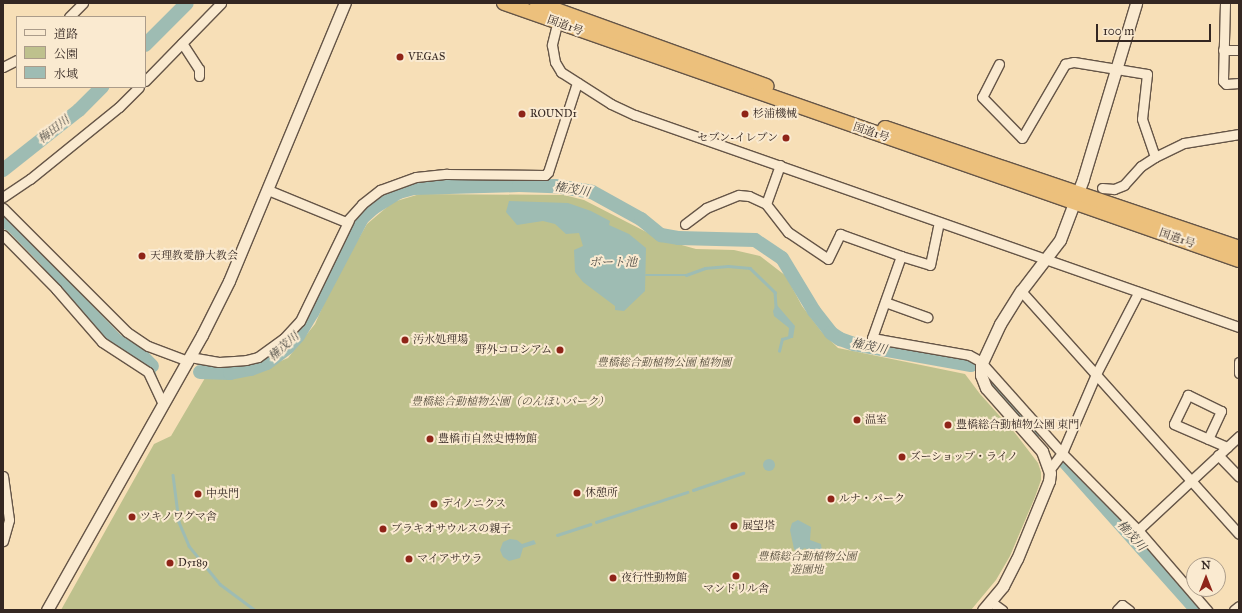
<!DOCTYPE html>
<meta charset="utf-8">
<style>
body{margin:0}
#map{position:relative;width:1242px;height:613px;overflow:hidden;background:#f7dfb7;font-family:"IM FELL Great Primer","Noto Serif JP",serif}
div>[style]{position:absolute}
.green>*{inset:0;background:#bec18d}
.water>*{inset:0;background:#9ebcb3}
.round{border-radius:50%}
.stream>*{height:2.5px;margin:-1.25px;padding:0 1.25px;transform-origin:1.25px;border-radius:1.25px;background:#9ebcb3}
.river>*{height:14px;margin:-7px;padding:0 7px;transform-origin:7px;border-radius:7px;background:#9ebcb3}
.roads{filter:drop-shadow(1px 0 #655547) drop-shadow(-1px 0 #655547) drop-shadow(0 1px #655547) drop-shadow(0 -1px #655547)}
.minor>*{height:9px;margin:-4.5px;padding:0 4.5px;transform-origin:4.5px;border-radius:4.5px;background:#faead0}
.tertiary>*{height:11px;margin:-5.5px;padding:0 5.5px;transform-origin:5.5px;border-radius:5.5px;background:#faead0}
.trunk>*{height:14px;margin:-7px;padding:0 7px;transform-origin:7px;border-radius:7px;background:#ecc07c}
.dots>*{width:11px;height:11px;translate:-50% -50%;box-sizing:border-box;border:2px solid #faead0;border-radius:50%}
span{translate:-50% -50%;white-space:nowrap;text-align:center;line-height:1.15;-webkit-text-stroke:4px #faead0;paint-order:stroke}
.street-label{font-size:11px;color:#342722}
.poi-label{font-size:11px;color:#342722}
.left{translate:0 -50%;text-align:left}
.right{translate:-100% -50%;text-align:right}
.park-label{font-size:11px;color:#564e3d;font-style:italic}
.water-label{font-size:12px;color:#4e4c46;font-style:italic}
.frame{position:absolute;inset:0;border:4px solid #342722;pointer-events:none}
.legend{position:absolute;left:16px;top:16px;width:130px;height:72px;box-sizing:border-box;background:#faead0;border:1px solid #ab9c8a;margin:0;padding:5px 7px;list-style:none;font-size:12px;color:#342722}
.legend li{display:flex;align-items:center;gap:8px;height:20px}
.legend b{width:20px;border:1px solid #ab9c8a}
.north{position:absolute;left:1186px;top:557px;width:40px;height:40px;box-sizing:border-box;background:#faead0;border:1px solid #ab9c8a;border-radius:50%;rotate:0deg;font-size:11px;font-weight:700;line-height:16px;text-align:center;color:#342722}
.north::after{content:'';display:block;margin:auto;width:14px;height:18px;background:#8f2418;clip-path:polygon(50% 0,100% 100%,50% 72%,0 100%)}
.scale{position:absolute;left:1096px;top:24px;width:115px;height:18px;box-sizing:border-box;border:2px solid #342722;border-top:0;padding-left:5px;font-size:12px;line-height:14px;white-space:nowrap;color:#342722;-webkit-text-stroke:3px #faead0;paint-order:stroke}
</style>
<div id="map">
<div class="green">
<i style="clip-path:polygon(420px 194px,564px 195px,584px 200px,660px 239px,696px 249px,734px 250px,760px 256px,786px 276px,802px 306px,821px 331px,838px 348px,965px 374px,980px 394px,1015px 433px,1038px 463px,1041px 472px,1041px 480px,1035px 497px,1010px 556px,996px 580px,971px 610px,61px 610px,154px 444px,171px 436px,205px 378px,232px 378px,247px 375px,288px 358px,315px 324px,333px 283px,367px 224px,393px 202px)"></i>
</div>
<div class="water">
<i style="clip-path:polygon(509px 201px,568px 203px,591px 211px,610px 221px,609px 225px,629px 234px,646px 248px,645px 291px,624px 311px,615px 310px,615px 306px,583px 282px,575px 272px,574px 250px,583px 246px,579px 233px,566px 234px,555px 224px,543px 221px,517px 225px,506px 212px)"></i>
<i style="clip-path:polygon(776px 304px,795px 326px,793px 338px,788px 338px,789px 328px,774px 316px,773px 311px)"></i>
<i class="round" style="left:763px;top:459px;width:12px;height:12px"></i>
<i style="clip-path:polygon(798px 520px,811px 527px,810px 540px,821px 544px,822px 551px,818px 557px,809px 557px,810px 552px,805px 548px,798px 552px,794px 549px,790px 530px,792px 523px)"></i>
<i style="clip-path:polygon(510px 539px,517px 540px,522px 544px,534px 540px,536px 544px,523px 548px,520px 558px,509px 561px,503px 557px,500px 550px,503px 542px)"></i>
</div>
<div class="stream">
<i style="left:646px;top:275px;width:40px"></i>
<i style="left:686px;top:275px;width:20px;rotate:-20deg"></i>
<i style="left:705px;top:268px;width:23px;rotate:-5deg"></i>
<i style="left:728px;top:266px;width:22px;rotate:5deg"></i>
<i style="left:750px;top:268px;width:35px;rotate:44deg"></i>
<i style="left:775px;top:292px;width:15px;rotate:86deg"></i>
<i style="left:779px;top:351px;width:12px;rotate:-76deg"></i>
<i style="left:782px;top:339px;width:7px;rotate:-16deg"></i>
<i style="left:152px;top:366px;width:13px;rotate:72deg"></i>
<i style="left:173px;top:475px;width:47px;rotate:82.7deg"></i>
<i style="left:179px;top:522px;width:26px;rotate:67deg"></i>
<i style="left:189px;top:546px;width:49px;rotate:50.8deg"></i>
<i style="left:220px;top:584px;width:44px;rotate:36.6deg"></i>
<i style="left:693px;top:490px;width:53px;rotate:-18.8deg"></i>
<i style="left:596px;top:522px;width:96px;rotate:-18.2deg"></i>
<i style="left:557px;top:535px;width:35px;rotate:-18deg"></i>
</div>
<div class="river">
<i style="left:145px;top:45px;width:59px;rotate:-45deg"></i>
<i style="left:3px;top:170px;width:97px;rotate:-38.3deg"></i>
<i style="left:79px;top:110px;width:33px;rotate:-45deg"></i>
<i style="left:3px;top:221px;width:10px;rotate:24deg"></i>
<i style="left:12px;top:225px;width:50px;rotate:45.8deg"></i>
<i style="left:47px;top:261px;width:26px;rotate:58deg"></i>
<i style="left:61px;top:283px;width:81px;rotate:46deg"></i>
<i style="left:117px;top:341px;width:29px;rotate:31deg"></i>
<i style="left:142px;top:356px;width:14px;rotate:45deg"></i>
<i style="left:200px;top:372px;width:30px;rotate:2deg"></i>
<i style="left:230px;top:373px;width:21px;rotate:-11deg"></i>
<i style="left:251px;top:369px;width:17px;rotate:-21deg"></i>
<i style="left:267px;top:363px;width:26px;rotate:-37deg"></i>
<i style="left:288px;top:347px;width:15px;rotate:-48deg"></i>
<i style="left:298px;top:336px;width:27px;rotate:-59deg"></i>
<i style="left:312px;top:313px;width:107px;rotate:-62.2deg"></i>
<i style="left:362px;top:218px;width:15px;rotate:-42deg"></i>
<i style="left:373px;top:208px;width:31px;rotate:-32deg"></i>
<i style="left:399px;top:192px;width:16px;rotate:-15deg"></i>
<i style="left:414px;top:188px;width:105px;rotate:-1.6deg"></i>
<i style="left:519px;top:185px;width:36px;rotate:2deg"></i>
<i style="left:555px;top:186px;width:37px;rotate:9deg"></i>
<i style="left:592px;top:192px;width:56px;rotate:28.9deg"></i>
<i style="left:641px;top:219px;width:26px;rotate:39deg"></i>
<i style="left:661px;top:235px;width:17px;rotate:10deg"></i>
<i style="left:678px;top:238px;width:77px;rotate:1.5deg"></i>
<i style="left:755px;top:240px;width:32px;rotate:34deg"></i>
<i style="left:782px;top:258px;width:62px;rotate:58.9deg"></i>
<i style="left:814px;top:311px;width:28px;rotate:52deg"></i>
<i style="left:831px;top:333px;width:11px;rotate:34deg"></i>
<i style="left:840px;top:339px;width:15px;rotate:20deg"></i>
<i style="left:854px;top:344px;width:119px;rotate:10.2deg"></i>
<i style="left:993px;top:383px;width:64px;rotate:47.5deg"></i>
<i style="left:1065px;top:462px;width:198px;rotate:48.3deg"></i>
</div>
<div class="roads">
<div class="minor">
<i style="left:1225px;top:3px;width:78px;rotate:91.5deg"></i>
<i style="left:1223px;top:81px;width:4px;rotate:45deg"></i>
<i style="left:1226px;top:84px;width:13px;rotate:-4deg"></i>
<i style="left:559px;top:16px;width:30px;rotate:104deg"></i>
<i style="left:552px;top:45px;width:17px;rotate:80deg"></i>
<i style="left:555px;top:62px;width:12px;rotate:59deg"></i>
<i style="left:561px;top:72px;width:59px;rotate:32.6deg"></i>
<i style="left:611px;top:104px;width:26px;rotate:25deg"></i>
<i style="left:635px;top:115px;width:640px;rotate:19.34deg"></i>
<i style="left:69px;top:17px;width:20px;rotate:-45deg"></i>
<i style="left:182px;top:43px;width:31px;rotate:57deg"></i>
<i style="left:199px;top:69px;width:7px;rotate:90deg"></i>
<i style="left:1223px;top:50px;width:16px"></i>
<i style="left:999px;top:64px;width:37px;rotate:117deg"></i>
<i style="left:982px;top:97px;width:57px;rotate:45.7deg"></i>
<i style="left:1022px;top:138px;width:86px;rotate:-59.8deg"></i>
<i style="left:1065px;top:64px;width:9px;rotate:-13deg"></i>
<i style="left:1074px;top:62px;width:74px;rotate:9.3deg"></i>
<i style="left:1147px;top:74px;width:45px;rotate:96.3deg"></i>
<i style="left:1142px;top:119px;width:40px;rotate:71.1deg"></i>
<i style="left:1155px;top:157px;width:17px;rotate:147deg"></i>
<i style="left:1141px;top:166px;width:25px;rotate:132deg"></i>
<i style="left:1124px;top:185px;width:11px;rotate:158deg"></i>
<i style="left:1114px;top:189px;width:12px;rotate:-175deg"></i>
<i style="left:3px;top:67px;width:16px;rotate:-27deg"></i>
<i style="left:145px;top:81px;width:109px;rotate:-45.7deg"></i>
<i style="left:1155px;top:157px;width:32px;rotate:-26deg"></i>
<i style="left:1184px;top:143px;width:56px;rotate:-9.3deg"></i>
<i style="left:780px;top:165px;width:41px;rotate:109.7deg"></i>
<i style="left:766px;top:204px;width:36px;rotate:52deg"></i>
<i style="left:788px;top:232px;width:48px;rotate:34deg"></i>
<i style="left:828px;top:259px;width:28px;rotate:-64deg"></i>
<i style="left:840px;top:234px;width:65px;rotate:19.8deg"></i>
<i style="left:901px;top:256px;width:87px;rotate:109.5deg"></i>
<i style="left:872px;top:338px;width:98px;rotate:9.9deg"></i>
<i style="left:969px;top:355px;width:13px;rotate:29deg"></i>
<i style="left:980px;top:361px;width:123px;rotate:48.3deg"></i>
<i style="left:1062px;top:453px;width:108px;rotate:45.4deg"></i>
<i style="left:1138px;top:530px;width:106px;rotate:49.2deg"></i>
<i style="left:268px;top:190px;width:84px;rotate:22.3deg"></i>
<i style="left:346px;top:222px;width:24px;rotate:-48deg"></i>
<i style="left:362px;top:204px;width:23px;rotate:-38deg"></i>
<i style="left:380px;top:190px;width:38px;rotate:-20deg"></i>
<i style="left:416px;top:177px;width:31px;rotate:-6deg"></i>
<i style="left:447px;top:174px;width:98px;rotate:0.6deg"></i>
<i style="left:545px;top:175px;width:4px;rotate:-45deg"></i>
<i style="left:548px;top:172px;width:94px;rotate:-72deg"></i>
<i style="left:3px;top:197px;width:32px;rotate:-34deg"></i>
<i style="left:30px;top:179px;width:114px;rotate:-39deg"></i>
<i style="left:119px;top:107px;width:28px;rotate:-45deg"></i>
<i style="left:3px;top:208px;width:175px;rotate:45deg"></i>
<i style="left:127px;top:332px;width:25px;rotate:34deg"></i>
<i style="left:148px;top:346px;width:43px;rotate:20.6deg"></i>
<i style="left:685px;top:224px;width:26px;rotate:-37deg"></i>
<i style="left:706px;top:208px;width:35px;rotate:-22deg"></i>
<i style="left:739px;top:195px;width:10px;rotate:6deg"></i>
<i style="left:749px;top:196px;width:19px;rotate:25deg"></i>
<i style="left:3px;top:235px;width:76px;rotate:45.5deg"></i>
<i style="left:56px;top:289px;width:70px;rotate:49deg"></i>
<i style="left:102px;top:342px;width:55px;rotate:33.1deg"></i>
<i style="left:148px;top:372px;width:35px;rotate:65deg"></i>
<i style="left:901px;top:256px;width:30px;rotate:17deg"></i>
<i style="left:930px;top:265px;width:44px;rotate:-78.2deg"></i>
<i style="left:1021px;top:291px;width:326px;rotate:48.1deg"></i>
<i style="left:885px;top:302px;width:45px;rotate:19.7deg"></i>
<i style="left:190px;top:357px;width:29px;rotate:10deg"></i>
<i style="left:219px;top:362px;width:27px;rotate:-4deg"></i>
<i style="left:246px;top:360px;width:12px;rotate:-14deg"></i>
<i style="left:258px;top:357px;width:32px;rotate:-36deg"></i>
<i style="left:284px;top:338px;width:23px;rotate:-47deg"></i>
<i style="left:300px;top:321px;width:112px;rotate:-64.1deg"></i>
<i style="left:1239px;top:362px;width:11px;rotate:90deg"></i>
<i style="left:1208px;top:439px;width:31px;rotate:-65deg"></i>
<i style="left:1221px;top:411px;width:37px;rotate:-154deg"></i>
<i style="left:1188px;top:395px;width:32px;rotate:116deg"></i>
<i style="left:1174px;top:424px;width:58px;rotate:23.5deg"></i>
<i style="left:1218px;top:455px;width:30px;rotate:46deg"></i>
<i style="left:1050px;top:469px;width:20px;rotate:-53deg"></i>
<i style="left:1062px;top:453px;width:86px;rotate:-66.7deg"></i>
<i style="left:1096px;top:374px;width:91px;rotate:-62.6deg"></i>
<i style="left:3px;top:476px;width:44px;rotate:82.2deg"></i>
<i style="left:9px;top:520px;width:22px;rotate:106deg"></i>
<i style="left:1138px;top:530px;width:138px;rotate:-42.9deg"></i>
<i style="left:991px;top:602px;width:14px;rotate:36deg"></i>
<i style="left:1117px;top:610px;width:7px;rotate:-45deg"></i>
<i style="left:1122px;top:605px;width:9px;rotate:36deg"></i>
<i style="left:1234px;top:610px;width:6px;rotate:-39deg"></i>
</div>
<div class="tertiary">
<i style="left:47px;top:610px;width:316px;rotate:-60.6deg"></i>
<i style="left:202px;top:335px;width:60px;rotate:-63.4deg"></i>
<i style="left:229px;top:281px;width:301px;rotate:-67.4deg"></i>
<i style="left:983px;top:610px;width:31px;rotate:-50deg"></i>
<i style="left:1003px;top:586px;width:30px;rotate:-63deg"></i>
<i style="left:1017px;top:559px;width:84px;rotate:-67.7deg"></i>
<i style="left:1049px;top:481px;width:8px;rotate:-83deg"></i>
<i style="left:1050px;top:473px;width:23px;rotate:-110deg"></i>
<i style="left:1042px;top:451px;width:84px;rotate:-131.6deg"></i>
<i style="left:986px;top:388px;width:14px;rotate:-111deg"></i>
<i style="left:981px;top:375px;width:10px;rotate:-90deg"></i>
<i style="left:981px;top:365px;width:45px;rotate:-65.1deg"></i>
<i style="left:1000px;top:324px;width:39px;rotate:-58deg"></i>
<i style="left:1021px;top:291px;width:64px;rotate:-52.6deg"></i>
<i style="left:1060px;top:240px;width:65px;rotate:-69.3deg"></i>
<i style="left:1083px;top:179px;width:184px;rotate:-73.2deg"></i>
</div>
<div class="trunk">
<i style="left:504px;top:3px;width:779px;rotate:19.27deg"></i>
<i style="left:537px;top:3px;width:244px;rotate:19.9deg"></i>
<i style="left:885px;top:128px;width:374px;rotate:18.7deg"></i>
</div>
</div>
<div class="dots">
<i style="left:400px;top:57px;background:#8f2418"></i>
<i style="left:522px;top:114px;background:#8f2418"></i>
<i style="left:745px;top:114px;background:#8f2418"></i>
<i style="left:786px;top:138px;background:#8f2418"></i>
<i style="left:142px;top:256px;background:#8f2418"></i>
<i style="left:405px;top:340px;background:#8f2418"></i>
<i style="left:560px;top:350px;background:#8f2418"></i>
<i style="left:857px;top:420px;background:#8f2418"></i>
<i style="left:948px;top:425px;background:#8f2418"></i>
<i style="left:430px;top:439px;background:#8f2418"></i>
<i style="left:902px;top:457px;background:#8f2418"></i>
<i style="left:577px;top:493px;background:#8f2418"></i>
<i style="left:198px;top:494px;background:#8f2418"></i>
<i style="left:831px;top:499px;background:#8f2418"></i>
<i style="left:434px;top:504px;background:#8f2418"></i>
<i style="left:132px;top:517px;background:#8f2418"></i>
<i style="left:734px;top:526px;background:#8f2418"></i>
<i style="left:383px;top:529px;background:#8f2418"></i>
<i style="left:409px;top:559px;background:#8f2418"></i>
<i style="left:170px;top:563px;background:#8f2418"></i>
<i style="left:736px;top:576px;background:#8f2418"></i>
<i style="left:613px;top:578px;background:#8f2418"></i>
</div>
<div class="street-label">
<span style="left:565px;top:26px;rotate:20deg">国道1号</span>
<span style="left:871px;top:133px;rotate:19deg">国道1号</span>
<span style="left:1177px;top:239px;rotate:19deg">国道1号</span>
</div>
<div class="poi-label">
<span class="left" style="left:408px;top:57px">VEGAS</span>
<span class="left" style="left:530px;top:114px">ROUND1</span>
<span class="left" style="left:753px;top:114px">杉浦機械</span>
<span class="right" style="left:778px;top:138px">セブン-イレブン</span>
<span class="left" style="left:150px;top:256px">天理教愛静大教会</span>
<span class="left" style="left:413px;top:340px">汚水処理場</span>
<span class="right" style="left:552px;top:350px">野外コロシアム</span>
<span class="left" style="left:865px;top:420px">温室</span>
<span class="left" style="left:956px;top:425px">豊橋総合動植物公園 東門</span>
<span class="left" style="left:438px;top:439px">豊橋市自然史博物館</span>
<span class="left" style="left:910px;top:457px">ズーショップ・ライノ</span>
<span class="left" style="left:585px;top:493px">休憩所</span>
<span class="left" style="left:206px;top:494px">中央門</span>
<span class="left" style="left:839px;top:499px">ルナ・パーク</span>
<span class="left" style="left:442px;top:504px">デイノニクス</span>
<span class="left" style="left:140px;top:517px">ツキノワグマ舎</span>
<span class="left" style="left:742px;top:526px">展望塔</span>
<span class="left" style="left:391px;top:529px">ブラキオサウルスの親子</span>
<span class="left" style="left:417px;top:559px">マイアサウラ</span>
<span class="left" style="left:178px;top:563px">D5189</span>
<span class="left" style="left:621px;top:578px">夜行性動物館</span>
<span style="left:736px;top:589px">マンドリル舎</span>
</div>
<div class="park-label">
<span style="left:664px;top:363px">豊橋総合動植物公園 植物園</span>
<span style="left:510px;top:402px">豊橋総合動植物公園（のんほいパーク）</span>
<span style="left:807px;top:564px">豊橋総合動植物公園<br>遊園地</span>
</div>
<div class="water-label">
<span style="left:54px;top:130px;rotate:-38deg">梅田川</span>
<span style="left:572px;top:190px;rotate:10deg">権茂川</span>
<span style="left:613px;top:263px">ボート池</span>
<span style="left:284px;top:347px;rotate:-42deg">権茂川</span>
<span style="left:869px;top:347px;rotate:12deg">権茂川</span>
<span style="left:1131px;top:536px;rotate:48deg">権茂川</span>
</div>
<div class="frame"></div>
<ul class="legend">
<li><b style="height:5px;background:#faead0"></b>道路</li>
<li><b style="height:11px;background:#bec18d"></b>公園</li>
<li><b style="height:11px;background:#9ebcb3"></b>水域</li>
</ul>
<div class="north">N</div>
<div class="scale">100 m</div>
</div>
